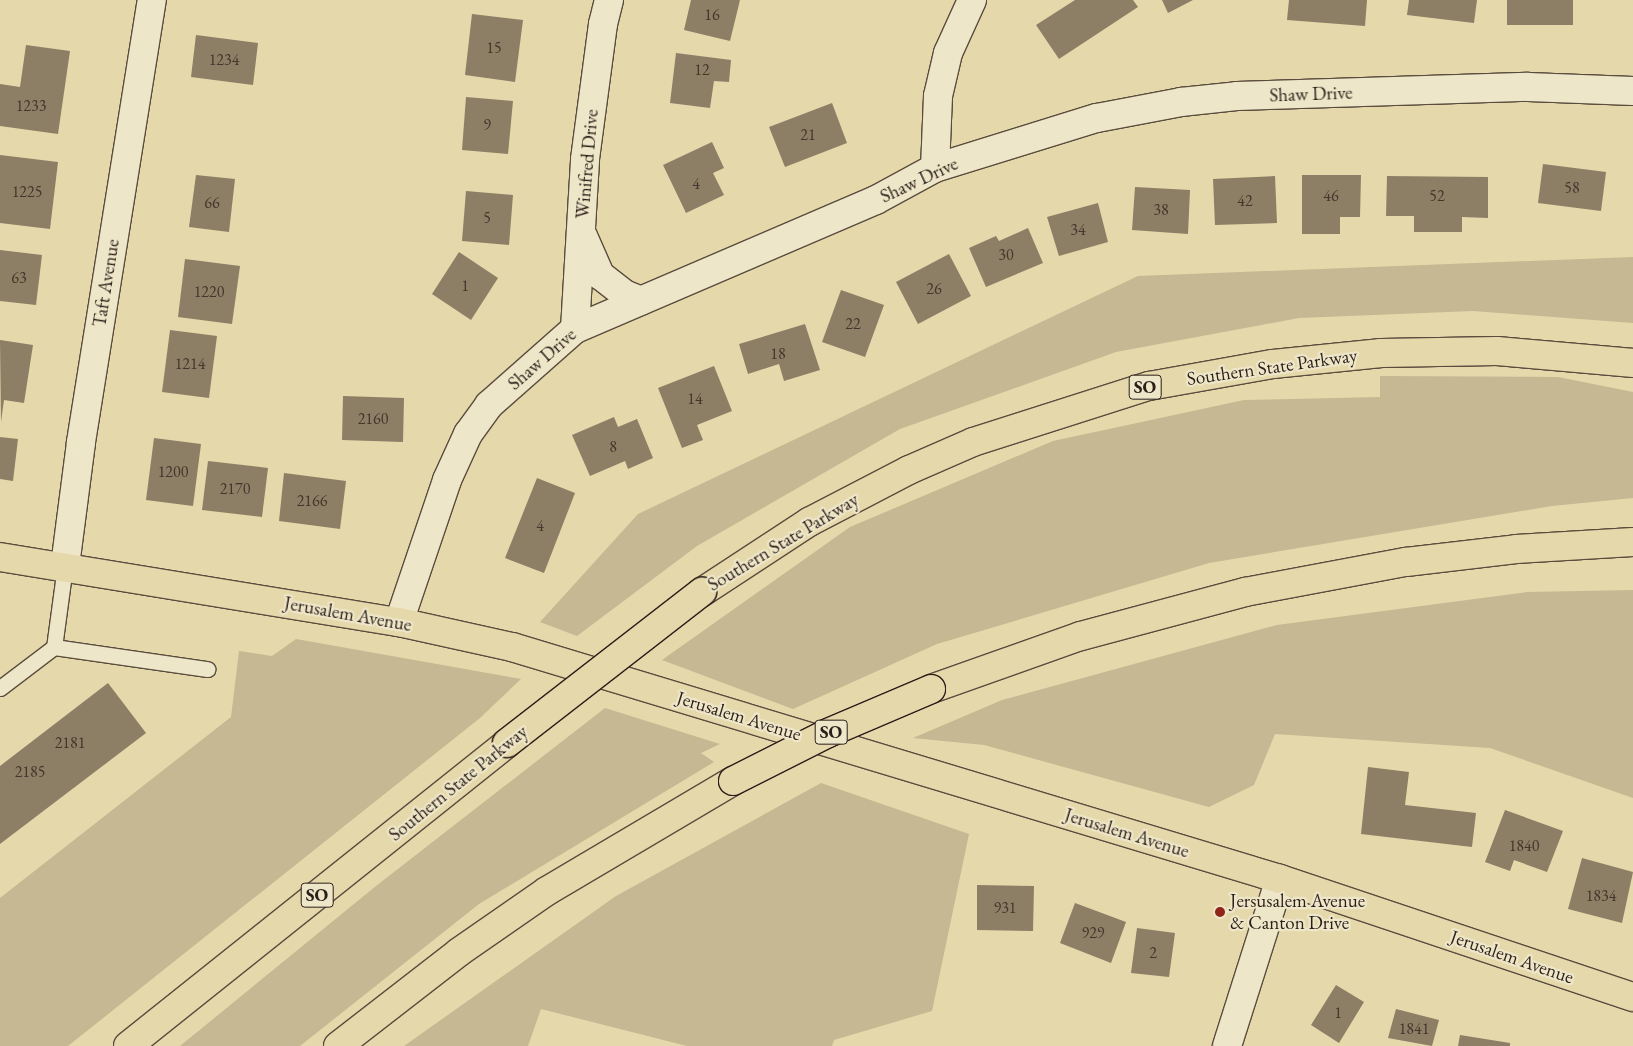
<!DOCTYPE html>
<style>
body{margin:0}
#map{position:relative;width:1633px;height:1046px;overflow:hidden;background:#e5d8ab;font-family:"EB Garamond",serif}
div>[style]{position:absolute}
.green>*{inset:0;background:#c5b892}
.building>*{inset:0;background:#8c7f65}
.roads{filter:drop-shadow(1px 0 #5a4c3e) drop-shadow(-1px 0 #5a4c3e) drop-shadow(0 1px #5a4c3e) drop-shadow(0 -1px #5a4c3e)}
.service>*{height:15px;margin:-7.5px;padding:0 7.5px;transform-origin:7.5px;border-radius:7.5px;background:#eee6c8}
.minor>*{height:28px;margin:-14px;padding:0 14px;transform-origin:14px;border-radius:14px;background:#eee6c8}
.primary>*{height:28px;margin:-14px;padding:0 14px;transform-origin:14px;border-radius:14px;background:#e5d8ab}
.motorway>*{height:28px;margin:-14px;padding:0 14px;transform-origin:14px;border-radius:14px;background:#e5d8ab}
.bridges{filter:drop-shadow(1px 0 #2b1e19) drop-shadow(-1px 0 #2b1e19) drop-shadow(0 1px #2b1e19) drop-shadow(0 -1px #2b1e19)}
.motorway-bridge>*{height:28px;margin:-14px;padding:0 14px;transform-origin:14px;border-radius:14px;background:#e5d8ab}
.dots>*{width:14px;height:14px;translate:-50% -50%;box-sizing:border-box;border:2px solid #eee6c8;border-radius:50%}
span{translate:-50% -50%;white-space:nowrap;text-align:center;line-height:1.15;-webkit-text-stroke:4.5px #eee6c8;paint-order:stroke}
.number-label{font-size:16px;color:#43362c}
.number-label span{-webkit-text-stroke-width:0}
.shield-label span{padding:1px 4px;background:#eee6c8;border:1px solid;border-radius:4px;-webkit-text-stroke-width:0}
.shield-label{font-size:18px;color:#2b1e19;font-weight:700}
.street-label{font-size:19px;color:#2b1e19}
.poi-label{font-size:19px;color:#2b1e19}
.left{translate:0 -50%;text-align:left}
</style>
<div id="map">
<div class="green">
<i style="clip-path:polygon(1633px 257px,1633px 323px,1473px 311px,1299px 318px,1116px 352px,900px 429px,697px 546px,577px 636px,540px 622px,638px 514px,1138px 276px)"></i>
<i style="clip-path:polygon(1380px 376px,1558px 377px,1633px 392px,1633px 498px,1552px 506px,1209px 563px,937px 644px,793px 709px,662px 660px,850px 527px,1053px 441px,1244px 400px,1380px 397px)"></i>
<i style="clip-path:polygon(1633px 590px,1633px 798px,1490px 748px,1275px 734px,1254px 785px,1209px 807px,984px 745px,913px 738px,1002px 700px,1277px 625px,1528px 592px)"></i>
<i style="clip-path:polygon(296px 639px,521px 679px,480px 718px,68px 1046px,0 1046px,0 898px,231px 717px,239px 651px,272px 656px)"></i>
<i style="clip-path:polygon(605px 708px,720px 744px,701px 753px,714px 762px,479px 904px,300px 1046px,180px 1046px,376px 886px)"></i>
<i style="clip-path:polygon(821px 783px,969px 834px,932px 1011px,834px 1040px,832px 1046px,687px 1046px,541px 1009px,528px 1046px,404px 1046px,616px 896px)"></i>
</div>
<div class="building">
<i style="clip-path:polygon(691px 0,740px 0,730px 41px,684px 30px)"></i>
<i style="clip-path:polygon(1075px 0,1133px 0,1138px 7px,1059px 59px,1036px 25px)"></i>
<i style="clip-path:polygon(1162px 0,1193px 0,1168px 13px)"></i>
<i style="clip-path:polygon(1289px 0,1367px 0,1365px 26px,1287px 20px)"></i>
<i style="clip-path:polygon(1409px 0,1477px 0,1474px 23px,1407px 15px)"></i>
<i style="clip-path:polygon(1507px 0,1573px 0,1573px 25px,1507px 25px)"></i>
<i style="clip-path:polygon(472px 14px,523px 20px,515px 82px,465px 75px)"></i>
<i style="clip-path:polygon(196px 35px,258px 43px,253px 85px,191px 77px)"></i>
<i style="clip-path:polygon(26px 45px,70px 51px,58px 134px,0 126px,0 84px,20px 87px)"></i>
<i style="clip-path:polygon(676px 53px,731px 60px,729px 82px,714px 81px,710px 108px,670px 103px)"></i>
<i style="clip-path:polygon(466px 97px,513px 101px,508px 154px,462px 150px)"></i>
<i style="clip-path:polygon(832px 103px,847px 143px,785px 167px,769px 127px)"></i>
<i style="clip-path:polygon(712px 142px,724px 168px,713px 173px,724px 195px,686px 213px,663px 165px)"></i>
<i style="clip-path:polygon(0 155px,58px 162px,50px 229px,0 223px)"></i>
<i style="clip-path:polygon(1543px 164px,1606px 172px,1601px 211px,1538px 203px)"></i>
<i style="clip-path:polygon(196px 175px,235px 179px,229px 232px,189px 227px)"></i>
<i style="clip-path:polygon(1302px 175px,1361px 175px,1360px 217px,1340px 217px,1340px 234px,1302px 234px)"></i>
<i style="clip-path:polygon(1275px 176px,1277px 223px,1215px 225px,1213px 179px)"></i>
<i style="clip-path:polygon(1387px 176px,1488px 177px,1488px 218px,1462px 217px,1462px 232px,1414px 232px,1414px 216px,1386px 216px)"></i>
<i style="clip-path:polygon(1135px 187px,1190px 190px,1188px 234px,1132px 230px)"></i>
<i style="clip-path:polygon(466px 191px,513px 195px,509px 245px,462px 241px)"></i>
<i style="clip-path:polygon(1098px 203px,1108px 242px,1059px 256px,1047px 217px)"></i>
<i style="clip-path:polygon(1028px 228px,1043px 263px,986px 287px,969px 248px,996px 236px,999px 241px)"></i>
<i style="clip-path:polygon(0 250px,42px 255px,36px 305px,0 301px)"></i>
<i style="clip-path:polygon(459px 252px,498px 278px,471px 320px,432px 294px)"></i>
<i style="clip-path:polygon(949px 254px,971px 296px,918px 324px,896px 282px)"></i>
<i style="clip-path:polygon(185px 259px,240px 266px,232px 324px,178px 317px)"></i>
<i style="clip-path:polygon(841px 290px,884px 305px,865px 357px,822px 342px)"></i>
<i style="clip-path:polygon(805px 324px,820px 370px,784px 381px,779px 364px,748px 374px,739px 344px)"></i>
<i style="clip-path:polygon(170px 330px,217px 336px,209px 398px,162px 392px)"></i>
<i style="clip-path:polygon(0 340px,33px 345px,24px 403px,4px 400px,1px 422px)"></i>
<i style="clip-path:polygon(714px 366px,732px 411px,697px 425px,703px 440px,682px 448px,658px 388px)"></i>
<i style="clip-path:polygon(343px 396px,404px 398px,403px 442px,342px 440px)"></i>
<i style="clip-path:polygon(614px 417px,618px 427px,637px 419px,653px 458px,628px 469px,625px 461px,590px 476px,572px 435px)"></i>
<i style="clip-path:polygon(0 437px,18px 439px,13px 481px,0 479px)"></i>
<i style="clip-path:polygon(154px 438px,201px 444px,193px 506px,146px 500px)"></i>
<i style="clip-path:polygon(208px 461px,268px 468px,262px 517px,202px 510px)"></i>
<i style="clip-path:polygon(284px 473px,346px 481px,340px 529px,279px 521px)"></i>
<i style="clip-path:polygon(537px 478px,575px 493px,544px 573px,505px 558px)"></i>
<i style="clip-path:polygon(108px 683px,146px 733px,0 844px,0 766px)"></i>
<i style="clip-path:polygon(1368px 767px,1409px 772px,1405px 805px,1476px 813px,1472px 847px,1361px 834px)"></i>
<i style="clip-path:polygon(1505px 810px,1563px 831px,1547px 872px,1514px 860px,1510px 871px,1485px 862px)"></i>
<i style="clip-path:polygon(1582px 858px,1633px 872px,1622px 923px,1568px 909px)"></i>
<i style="clip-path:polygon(977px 885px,1034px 886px,1033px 931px,977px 930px)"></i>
<i style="clip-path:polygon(1075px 903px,1126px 922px,1111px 963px,1060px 943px)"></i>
<i style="clip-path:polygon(1137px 928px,1175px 933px,1169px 977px,1131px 973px)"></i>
<i style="clip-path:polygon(1336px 985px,1364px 1002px,1339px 1043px,1311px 1025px)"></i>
<i style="clip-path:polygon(1396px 1009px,1439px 1020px,1432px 1046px,1388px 1038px)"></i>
<i style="clip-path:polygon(1460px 1035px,1510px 1043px,1510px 1046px,1458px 1046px)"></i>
</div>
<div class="roads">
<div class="service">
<i style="left:65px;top:566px;width:82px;rotate:97.7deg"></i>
<i style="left:54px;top:647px;width:155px;rotate:8.2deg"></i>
<i style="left:0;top:688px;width:68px;rotate:-37.2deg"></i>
</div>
<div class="minor">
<i style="left:935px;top:168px;width:72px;rotate:-87.6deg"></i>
<i style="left:938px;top:96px;width:44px;rotate:-76.9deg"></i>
<i style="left:948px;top:53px;width:58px;rotate:-65.6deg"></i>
<i style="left:583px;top:236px;width:43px;rotate:66.4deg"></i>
<i style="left:600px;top:275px;width:31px;rotate:38deg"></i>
<i style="left:624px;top:294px;width:18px;rotate:22deg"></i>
<i style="left:575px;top:329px;width:170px;rotate:-86.6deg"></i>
<i style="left:585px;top:159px;width:136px;rotate:-82.4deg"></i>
<i style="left:603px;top:24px;width:25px;rotate:-76deg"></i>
<i style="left:65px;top:566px;width:125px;rotate:-82.6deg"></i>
<i style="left:81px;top:442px;width:448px;rotate:-80.9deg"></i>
<i style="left:399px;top:622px;width:150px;rotate:-71.3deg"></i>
<i style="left:447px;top:480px;width:51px;rotate:-65.5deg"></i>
<i style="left:468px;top:434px;width:36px;rotate:-54deg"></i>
<i style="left:489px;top:405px;width:115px;rotate:-41.5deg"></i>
<i style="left:575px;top:329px;width:327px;rotate:-23.2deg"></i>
<i style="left:876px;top:200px;width:67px;rotate:-28.5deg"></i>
<i style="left:935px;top:168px;width:170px;rotate:-17.2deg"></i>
<i style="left:1097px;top:118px;width:86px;rotate:-10.8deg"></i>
<i style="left:1181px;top:102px;width:56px;rotate:-6.1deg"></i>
<i style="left:1237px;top:96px;width:291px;rotate:-1.8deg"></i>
<i style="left:1528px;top:87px;width:105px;rotate:2.2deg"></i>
<i style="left:1227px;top:1046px;width:175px;rotate:-72.4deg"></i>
</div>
<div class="primary">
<i style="left:0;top:557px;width:404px;rotate:9.3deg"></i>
<i style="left:399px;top:622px;width:116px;rotate:12.5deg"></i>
<i style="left:512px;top:647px;width:802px;rotate:16.81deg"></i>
<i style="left:1280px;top:879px;width:372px;rotate:18.5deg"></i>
</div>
<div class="motorway">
<i style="left:702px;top:592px;width:128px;rotate:-33.2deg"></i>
<i style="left:809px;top:522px;width:113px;rotate:-27.5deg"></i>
<i style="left:909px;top:470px;width:70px;rotate:-23.6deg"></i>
<i style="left:973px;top:442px;width:185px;rotate:-17.7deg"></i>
<i style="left:1149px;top:386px;width:126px;rotate:-10.1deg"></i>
<i style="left:1273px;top:364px;width:109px;rotate:-5.8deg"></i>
<i style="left:1381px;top:353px;width:116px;rotate:-1deg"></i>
<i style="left:1497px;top:351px;width:137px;rotate:5deg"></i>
<i style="left:931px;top:689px;width:159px;rotate:-19.5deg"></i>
<i style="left:1081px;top:636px;width:170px;rotate:-15deg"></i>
<i style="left:1245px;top:592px;width:164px;rotate:-10.6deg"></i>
<i style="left:1406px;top:562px;width:111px;rotate:-6.7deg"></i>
<i style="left:1516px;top:549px;width:117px;rotate:-3.4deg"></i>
<i style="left:128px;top:1046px;width:485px;rotate:-38.6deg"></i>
<i style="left:338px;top:1046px;width:153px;rotate:-37.8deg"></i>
<i style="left:459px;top:952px;width:107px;rotate:-34.7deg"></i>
<i style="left:547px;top:891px;width:216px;rotate:-30.6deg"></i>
</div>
</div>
<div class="bridges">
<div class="motorway-bridge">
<i style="left:507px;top:743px;width:247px;rotate:-37.8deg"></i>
<i style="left:733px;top:781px;width:106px;rotate:-26.8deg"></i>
<i style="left:828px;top:733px;width:112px;rotate:-23.1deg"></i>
</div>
</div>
<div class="dots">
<i style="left:1220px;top:912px;background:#8f2418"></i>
</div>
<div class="number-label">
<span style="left:712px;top:15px">16</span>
<span style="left:494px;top:48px">15</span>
<span style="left:224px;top:60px">1234</span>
<span style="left:702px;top:70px">12</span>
<span style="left:31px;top:106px">1233</span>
<span style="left:487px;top:125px">9</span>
<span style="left:808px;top:135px">21</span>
<span style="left:696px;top:184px">4</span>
<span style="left:1572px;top:188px">58</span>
<span style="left:27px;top:192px">1225</span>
<span style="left:1331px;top:196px">46</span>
<span style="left:1437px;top:196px">52</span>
<span style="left:1245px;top:201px">42</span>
<span style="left:212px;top:203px">66</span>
<span style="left:1161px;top:210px">38</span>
<span style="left:487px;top:218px">5</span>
<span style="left:1078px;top:230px">34</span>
<span style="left:1006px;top:255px">30</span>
<span style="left:19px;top:278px">63</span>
<span style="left:465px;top:286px">1</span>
<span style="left:934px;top:289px">26</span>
<span style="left:209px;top:292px">1220</span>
<span style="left:853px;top:324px">22</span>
<span style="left:778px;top:354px">18</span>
<span style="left:190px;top:364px">1214</span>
<span style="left:695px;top:399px">14</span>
<span style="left:373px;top:419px">2160</span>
<span style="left:613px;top:447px">8</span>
<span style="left:173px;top:472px">1200</span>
<span style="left:235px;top:489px">2170</span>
<span style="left:312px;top:501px">2166</span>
<span style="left:540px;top:526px">4</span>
<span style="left:70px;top:743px">2181</span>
<span style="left:30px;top:772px">2185</span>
<span style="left:1524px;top:846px">1840</span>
<span style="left:1601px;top:896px">1834</span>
<span style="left:1005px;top:908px">931</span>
<span style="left:1093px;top:933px">929</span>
<span style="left:1153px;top:953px">2</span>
<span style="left:1338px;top:1013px">1</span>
<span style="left:1414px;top:1029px">1841</span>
</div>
<div class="shield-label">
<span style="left:1145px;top:387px">SO</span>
<span style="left:831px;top:732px">SO</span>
<span style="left:317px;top:895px">SO</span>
</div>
<div class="street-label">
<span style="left:1311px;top:94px;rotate:-2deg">Shaw Drive</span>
<span style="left:587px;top:164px;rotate:-85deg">Winifred Drive</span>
<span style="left:919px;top:180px;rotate:-25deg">Shaw Drive</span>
<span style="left:106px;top:283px;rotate:-81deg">Taft Avenue</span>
<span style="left:542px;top:359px;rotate:-41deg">Shaw Drive</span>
<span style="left:1272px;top:367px;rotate:-8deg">Southern State Parkway</span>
<span style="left:783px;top:542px;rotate:-31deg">Southern State Parkway</span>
<span style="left:348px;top:614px;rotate:10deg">Jerusalem Avenue</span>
<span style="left:739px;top:716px;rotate:17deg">Jerusalem Avenue</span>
<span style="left:458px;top:783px;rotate:-39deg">Southern State Parkway</span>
<span style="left:1127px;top:833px;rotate:17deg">Jerusalem Avenue</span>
<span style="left:1512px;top:957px;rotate:19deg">Jerusalem Avenue</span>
</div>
<div class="poi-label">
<span class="left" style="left:1230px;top:912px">Jersusalem Avenue<br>&amp; Canton Drive</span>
</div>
</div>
